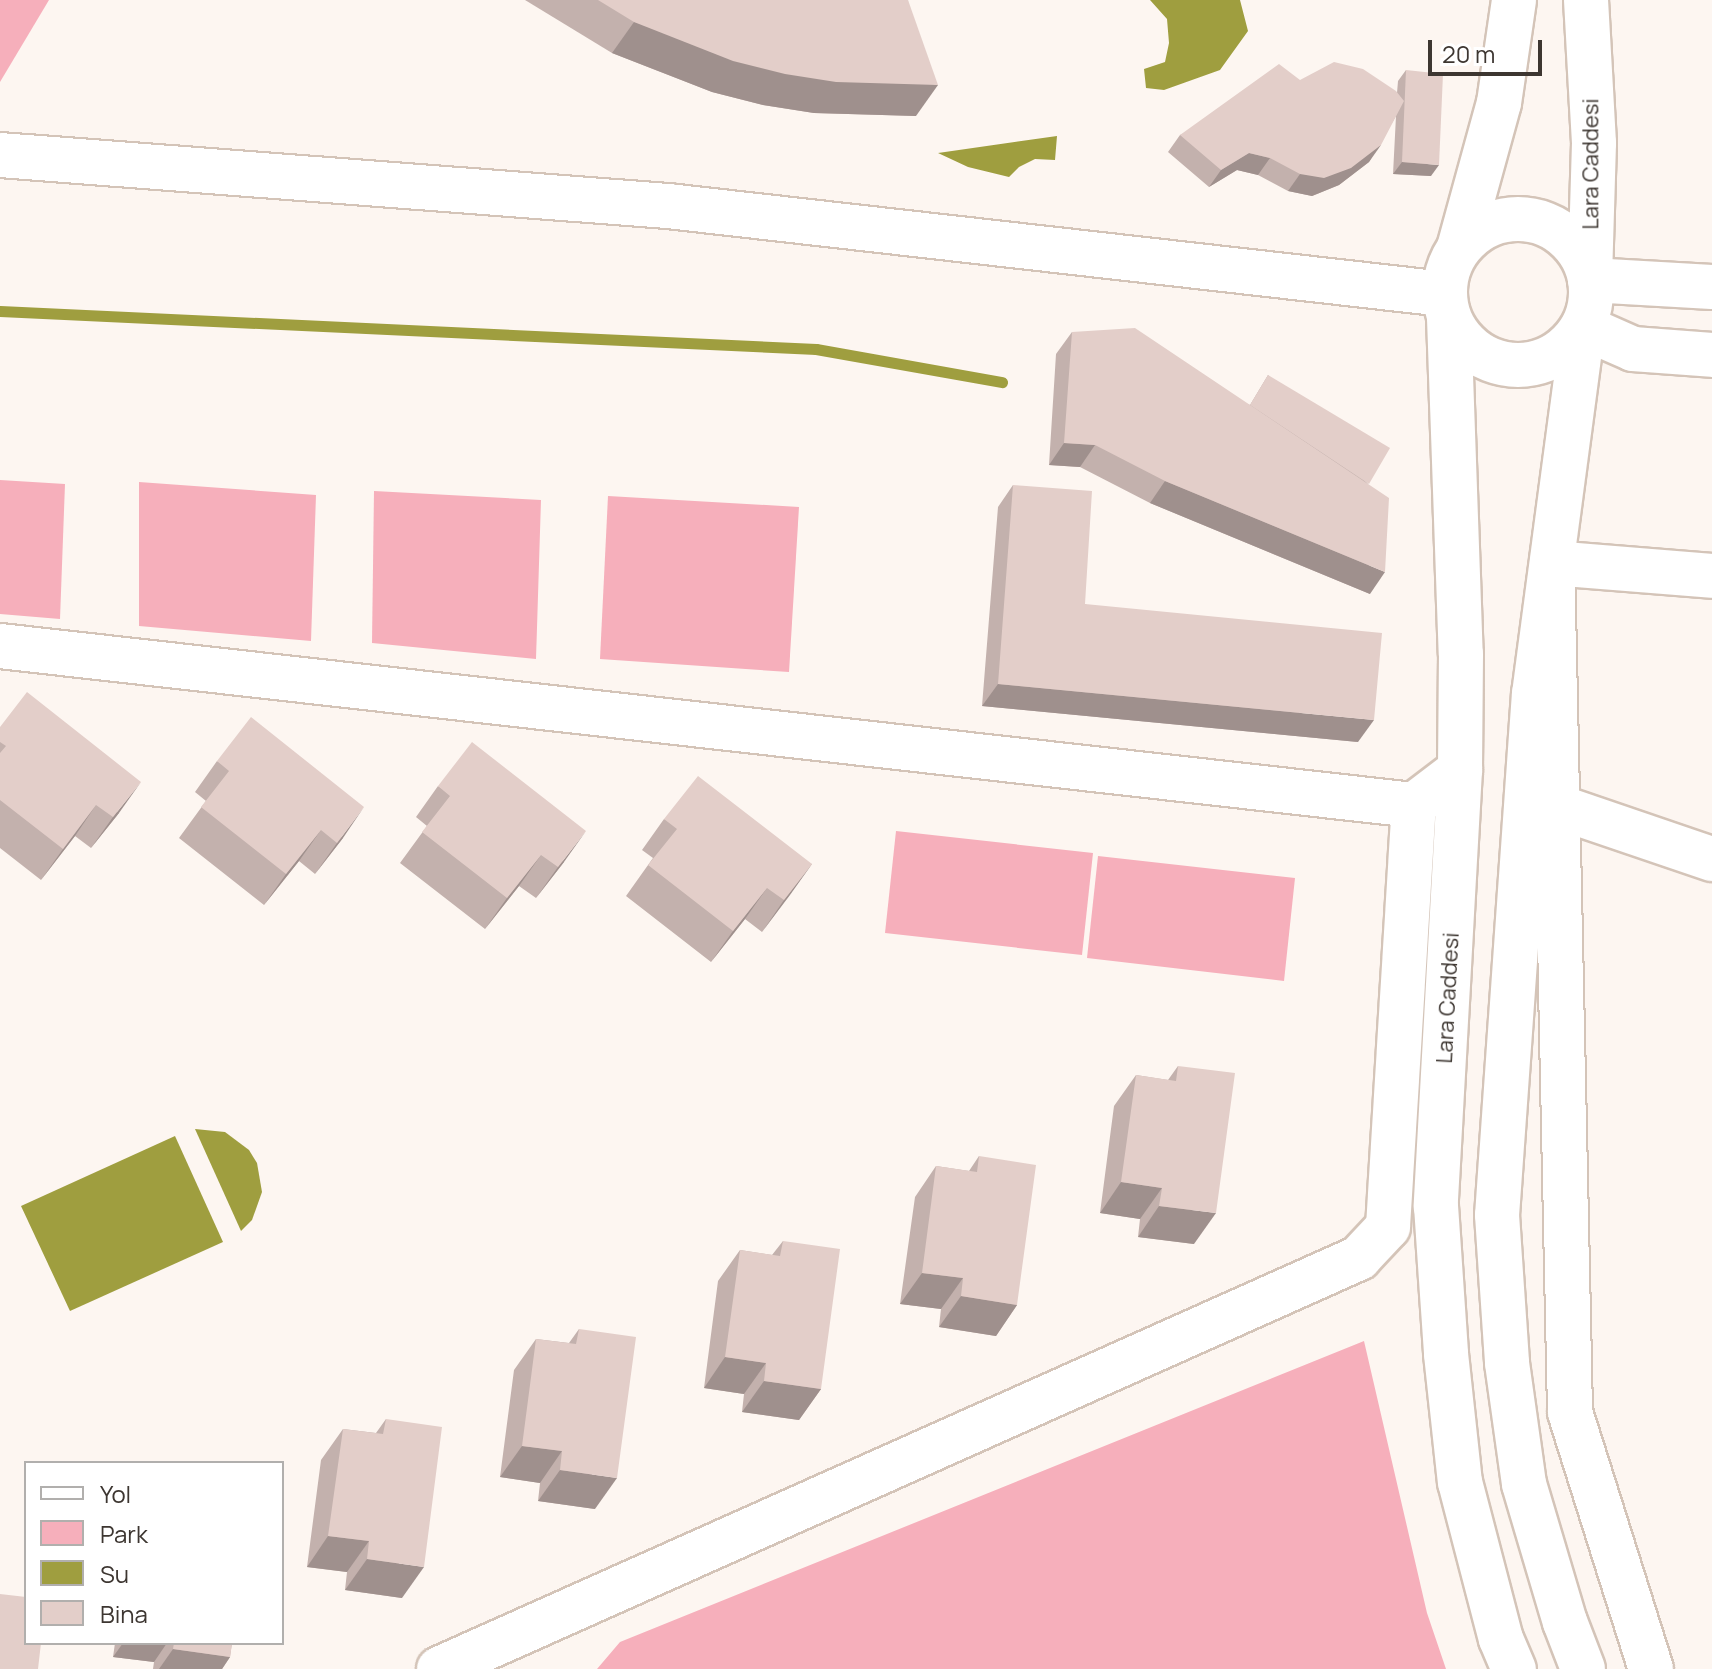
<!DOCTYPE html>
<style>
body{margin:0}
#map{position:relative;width:1712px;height:1669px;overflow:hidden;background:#fdf6f1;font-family:Manrope,sans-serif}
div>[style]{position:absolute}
.green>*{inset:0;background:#f6afbb}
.water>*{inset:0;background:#9f9e3f}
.stream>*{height:11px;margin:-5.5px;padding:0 5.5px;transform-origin:5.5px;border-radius:5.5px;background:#9f9e3f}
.roads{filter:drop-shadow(2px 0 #d4c4b8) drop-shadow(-2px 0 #d4c4b8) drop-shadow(0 2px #d4c4b8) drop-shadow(0 -2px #d4c4b8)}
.minor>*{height:44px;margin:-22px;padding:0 22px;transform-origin:22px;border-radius:22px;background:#fff}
.major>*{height:44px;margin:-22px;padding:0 22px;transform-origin:22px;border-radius:22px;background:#fff}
.major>.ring{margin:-22px;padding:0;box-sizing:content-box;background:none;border:44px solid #fff;border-radius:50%}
.wall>*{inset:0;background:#c3b1ad}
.shaded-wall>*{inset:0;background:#9f908d}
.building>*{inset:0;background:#e3cec9}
span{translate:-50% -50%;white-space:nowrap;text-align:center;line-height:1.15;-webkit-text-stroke:6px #fff;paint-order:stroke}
.street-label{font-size:22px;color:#3d3631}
.legend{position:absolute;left:24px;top:1461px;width:260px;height:184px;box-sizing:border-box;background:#fff;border:2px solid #b1afad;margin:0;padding:10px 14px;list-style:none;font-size:24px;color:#3d3631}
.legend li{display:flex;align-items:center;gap:16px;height:40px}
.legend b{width:40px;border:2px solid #b1afad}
.scale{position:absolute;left:1428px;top:40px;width:114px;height:36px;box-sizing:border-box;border:4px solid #3d3631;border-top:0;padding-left:10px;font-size:24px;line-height:28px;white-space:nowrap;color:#3d3631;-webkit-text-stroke:6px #fff;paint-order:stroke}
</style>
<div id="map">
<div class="green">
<i style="clip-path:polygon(0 0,49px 0,0 82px)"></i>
<i style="clip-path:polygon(0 480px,65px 484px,60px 619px,0 614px)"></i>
<i style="clip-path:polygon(139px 482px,316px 495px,311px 641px,139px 626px)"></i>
<i style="clip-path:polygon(374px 491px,541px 500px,536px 659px,372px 643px)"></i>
<i style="clip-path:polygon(608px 496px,799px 507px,789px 672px,600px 659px)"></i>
<i style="clip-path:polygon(896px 831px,1093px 853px,1082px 955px,885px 933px)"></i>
<i style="clip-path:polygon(1098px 856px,1295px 878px,1284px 981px,1087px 958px)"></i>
<i style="clip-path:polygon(1364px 1341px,1427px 1613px,1446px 1669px,597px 1669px,620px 1642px)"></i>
</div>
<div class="water">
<i style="clip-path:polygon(1150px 0,1240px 0,1248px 31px,1220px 70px,1164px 90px,1146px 88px,1144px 69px,1165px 62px,1169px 43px,1167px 19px)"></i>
<i style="clip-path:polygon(1057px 136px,1055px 160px,1035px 159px,1019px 167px,1009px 177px,968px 167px,938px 153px)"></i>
<i style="clip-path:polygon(195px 1129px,225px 1132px,249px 1150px,257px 1163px,262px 1192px,252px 1220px,241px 1231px)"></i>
<i style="clip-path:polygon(175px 1136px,223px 1242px,70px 1311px,21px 1206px)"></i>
</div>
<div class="stream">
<i style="left:0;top:311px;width:817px;rotate:2.67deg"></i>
<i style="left:816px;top:349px;width:189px;rotate:10.1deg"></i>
</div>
<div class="roads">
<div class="minor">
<i style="left:0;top:155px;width:670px;rotate:4.37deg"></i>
<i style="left:668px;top:206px;width:781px;rotate:6.47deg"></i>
<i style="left:1590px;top:280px;width:122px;rotate:3.3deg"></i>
<i style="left:1583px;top:327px;width:55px;rotate:23.7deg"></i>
<i style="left:1633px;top:349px;width:79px;rotate:4.3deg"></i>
<i style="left:0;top:646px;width:1423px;rotate:6.42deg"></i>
<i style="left:1556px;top:806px;width:165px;rotate:18.8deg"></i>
<i style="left:439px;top:1669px;width:1008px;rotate:-24.07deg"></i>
<i style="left:1359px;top:1258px;width:42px;rotate:-46.9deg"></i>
<i style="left:1388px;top:1227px;width:423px;rotate:-86.5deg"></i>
<i style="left:1414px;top:805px;width:58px;rotate:-37.3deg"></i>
<i style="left:1651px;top:1669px;width:269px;rotate:-107.5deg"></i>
<i style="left:1570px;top:1412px;width:849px;rotate:-91.21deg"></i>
<i style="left:1552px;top:563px;width:161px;rotate:4.6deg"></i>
</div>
<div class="major">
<i style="left:1586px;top:0;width:143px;rotate:86.8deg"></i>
<i style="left:1594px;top:143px;width:135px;rotate:91.7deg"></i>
<i class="ring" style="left:1445px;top:219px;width:102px;height:102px"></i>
<i style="left:1459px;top:248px;width:150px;rotate:-74.6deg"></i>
<i style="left:1499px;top:103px;width:104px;rotate:-81.7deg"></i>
<i style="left:1449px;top:318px;width:336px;rotate:88deg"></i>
<i style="left:1461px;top:654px;width:116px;rotate:90.5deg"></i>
<i style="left:1460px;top:770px;width:437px;rotate:93.2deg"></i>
<i style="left:1436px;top:1206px;width:148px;rotate:86.1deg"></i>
<i style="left:1446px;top:1354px;width:129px;rotate:83.8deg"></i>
<i style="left:1460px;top:1482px;width:162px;rotate:75.4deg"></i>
<i style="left:1501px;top:1639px;width:33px;rotate:67deg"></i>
<i style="left:1583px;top:327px;width:369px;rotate:97.6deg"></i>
<i style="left:1534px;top:693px;width:523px;rotate:94.05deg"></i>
<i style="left:1497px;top:1215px;width:148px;rotate:86.1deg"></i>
<i style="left:1507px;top:1363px;width:122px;rotate:82deg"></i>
<i style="left:1524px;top:1484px;width:144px;rotate:73.5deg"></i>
<i style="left:1565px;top:1622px;width:50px;rotate:69deg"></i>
</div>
</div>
<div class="wall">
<i style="clip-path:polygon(525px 0,908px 0,916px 116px,814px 113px,763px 105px,712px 92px,612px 53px)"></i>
<i style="clip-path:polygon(1406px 70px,1431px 176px,1393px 174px,1396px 116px,1369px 162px,1339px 185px,1312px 196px,1288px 191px,1258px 175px,1237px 170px,1209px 187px,1168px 152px,1180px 135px,1300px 80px,1397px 93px,1398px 81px)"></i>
<i style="clip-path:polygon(1072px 332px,1250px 405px,1268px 375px,1368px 484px,1370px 594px,1150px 503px,1080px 467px,1049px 465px,1056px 354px)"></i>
<i style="clip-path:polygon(1013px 485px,1085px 604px,1358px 742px,982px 706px,998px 507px)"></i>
<i style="clip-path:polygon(0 727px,119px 813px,91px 848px,75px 836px,41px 880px,0 848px)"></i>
<i style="clip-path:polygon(217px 761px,343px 838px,315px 874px,299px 861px,264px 905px,179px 838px,206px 801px,195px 792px)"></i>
<i style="clip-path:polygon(438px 786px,564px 862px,536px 898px,519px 886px,485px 929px,400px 863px,427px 826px,416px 817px)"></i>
<i style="clip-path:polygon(664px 819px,812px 864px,762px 932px,745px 919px,711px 962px,626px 896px,653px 858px,642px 850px)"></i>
<i style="clip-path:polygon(1178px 1066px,1194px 1244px,1138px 1237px,1140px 1219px,1100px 1213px,1114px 1106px,1136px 1075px,1168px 1080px)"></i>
<i style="clip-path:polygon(979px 1156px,1017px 1305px,996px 1336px,939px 1327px,941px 1309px,900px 1304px,915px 1197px,936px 1166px,969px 1171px)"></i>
<i style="clip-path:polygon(783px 1241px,821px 1389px,799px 1420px,742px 1412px,744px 1394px,704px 1388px,718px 1281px,740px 1250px,772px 1255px)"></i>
<i style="clip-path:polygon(579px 1329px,595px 1509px,538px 1501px,540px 1483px,500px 1477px,514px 1370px,536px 1339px,569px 1343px)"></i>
<i style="clip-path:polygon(386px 1419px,402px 1598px,345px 1590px,347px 1572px,307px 1567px,321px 1460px,343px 1429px,376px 1433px)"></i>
<i style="clip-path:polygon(115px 1643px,232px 1643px,230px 1657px,222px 1669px,153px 1669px,154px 1662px,113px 1657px)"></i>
</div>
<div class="shaded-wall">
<i style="clip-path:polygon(634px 22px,938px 85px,916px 116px,814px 113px,763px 105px,712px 92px,612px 53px)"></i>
<i style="clip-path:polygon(1381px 145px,1369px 162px,1339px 185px,1312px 196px,1288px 191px,1300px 174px)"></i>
<i style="clip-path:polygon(1249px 153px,1270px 158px,1258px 175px,1237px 170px,1209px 187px,1221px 170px)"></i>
<i style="clip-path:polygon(1402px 162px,1439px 165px,1431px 176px,1393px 174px)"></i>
<i style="clip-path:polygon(1064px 443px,1095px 445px,1080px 467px,1049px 465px)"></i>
<i style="clip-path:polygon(1165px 481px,1385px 572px,1370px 594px,1150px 503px)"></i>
<i style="clip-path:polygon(998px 684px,1374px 720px,1358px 742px,982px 706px)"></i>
<i style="clip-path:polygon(141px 782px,119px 813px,91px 848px,113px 817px)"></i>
<i style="clip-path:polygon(96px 805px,75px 836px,41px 880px,63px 849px)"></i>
<i style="clip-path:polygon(364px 807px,343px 838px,315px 874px,337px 843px)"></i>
<i style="clip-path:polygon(321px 830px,299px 861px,264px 905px,286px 874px)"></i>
<i style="clip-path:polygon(586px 831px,564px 862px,536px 898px,558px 867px)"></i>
<i style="clip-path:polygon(541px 855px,519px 886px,485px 929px,507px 898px)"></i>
<i style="clip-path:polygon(812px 864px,790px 895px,762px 932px,784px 900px)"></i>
<i style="clip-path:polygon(767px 888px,745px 919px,711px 962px,733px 931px)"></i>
<i style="clip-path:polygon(1121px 1182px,1162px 1188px,1140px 1219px,1100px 1213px)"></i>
<i style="clip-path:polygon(1159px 1206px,1216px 1213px,1194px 1244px,1138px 1237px)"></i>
<i style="clip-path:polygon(922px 1273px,963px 1278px,941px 1309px,900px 1304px)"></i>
<i style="clip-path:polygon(961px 1296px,1017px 1305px,996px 1336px,939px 1327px)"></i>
<i style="clip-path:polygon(725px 1357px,766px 1363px,744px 1394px,704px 1388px)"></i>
<i style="clip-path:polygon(764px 1381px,821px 1389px,799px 1420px,742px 1412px)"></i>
<i style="clip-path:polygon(522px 1446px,562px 1451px,540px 1483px,500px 1477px)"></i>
<i style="clip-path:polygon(560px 1470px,617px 1478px,595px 1509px,538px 1501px)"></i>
<i style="clip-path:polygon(328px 1536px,369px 1541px,347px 1572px,307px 1567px)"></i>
<i style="clip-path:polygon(367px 1559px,424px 1567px,402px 1598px,345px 1590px)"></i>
<i style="clip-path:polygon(123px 1643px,167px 1643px,154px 1662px,113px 1657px)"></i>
<i style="clip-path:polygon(173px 1649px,230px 1657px,222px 1669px,159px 1669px)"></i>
</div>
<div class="building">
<i style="clip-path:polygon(598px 0,908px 0,938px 85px,836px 82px,785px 74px,733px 61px,634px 22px)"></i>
<i style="clip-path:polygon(1334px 62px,1363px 69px,1396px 91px,1404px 101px,1381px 145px,1351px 168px,1324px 178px,1300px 174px,1270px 158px,1249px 153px,1221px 170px,1180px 135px,1279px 64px,1300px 80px)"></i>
<i style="clip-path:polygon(1406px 70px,1443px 74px,1439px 165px,1402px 162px)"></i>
<i style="clip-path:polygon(1135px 328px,1389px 498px,1385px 572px,1165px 481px,1095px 445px,1064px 443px,1072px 332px)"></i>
<i style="clip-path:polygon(1268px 375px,1390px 448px,1369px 484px,1250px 405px)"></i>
<i style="clip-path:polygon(1013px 485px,1092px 491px,1085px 604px,1382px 633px,1374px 720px,998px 684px)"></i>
<i style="clip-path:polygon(27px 692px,141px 782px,113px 817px,96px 805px,63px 849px,0 800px,0 753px,6px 746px,0 742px,0 727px)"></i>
<i style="clip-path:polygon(251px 717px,364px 807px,337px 843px,321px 830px,286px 874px,201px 807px,229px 771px,217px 761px)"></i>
<i style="clip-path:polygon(472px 742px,586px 831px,558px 867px,541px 855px,507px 898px,422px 832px,450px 796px,438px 786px)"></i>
<i style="clip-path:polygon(698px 776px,812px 864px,784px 900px,767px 888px,733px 931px,648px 865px,677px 829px,664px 819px)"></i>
<i style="clip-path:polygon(1178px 1066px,1235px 1073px,1216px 1213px,1159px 1206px,1162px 1188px,1121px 1182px,1136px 1075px,1176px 1081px)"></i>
<i style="clip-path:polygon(979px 1156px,1036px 1165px,1017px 1305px,961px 1296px,963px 1278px,922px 1273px,936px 1166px,977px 1172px)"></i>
<i style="clip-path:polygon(783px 1241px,840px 1249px,821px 1389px,764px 1381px,766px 1363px,725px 1357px,740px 1250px,780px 1256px)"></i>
<i style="clip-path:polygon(579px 1329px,636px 1337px,617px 1478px,560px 1470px,562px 1451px,522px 1446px,536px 1339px,576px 1344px)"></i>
<i style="clip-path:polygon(386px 1419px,442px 1427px,424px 1567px,367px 1559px,369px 1541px,328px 1536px,343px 1429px,383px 1434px)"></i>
<i style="clip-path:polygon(0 1594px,26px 1597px,26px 1643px,41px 1643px,38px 1669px,0 1669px)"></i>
<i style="clip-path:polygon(174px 1643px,232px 1643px,230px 1657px,173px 1649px)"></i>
</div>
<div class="street-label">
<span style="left:1591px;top:164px;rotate:-90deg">Lara Caddesi</span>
<span style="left:1448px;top:998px;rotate:-87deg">Lara Caddesi</span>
</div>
<ul class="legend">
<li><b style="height:10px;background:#fff"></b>Yol</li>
<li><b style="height:22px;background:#f6afbb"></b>Park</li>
<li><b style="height:22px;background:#9f9e3f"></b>Su</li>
<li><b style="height:22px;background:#e3cec9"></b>Bina</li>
</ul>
<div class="scale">20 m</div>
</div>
